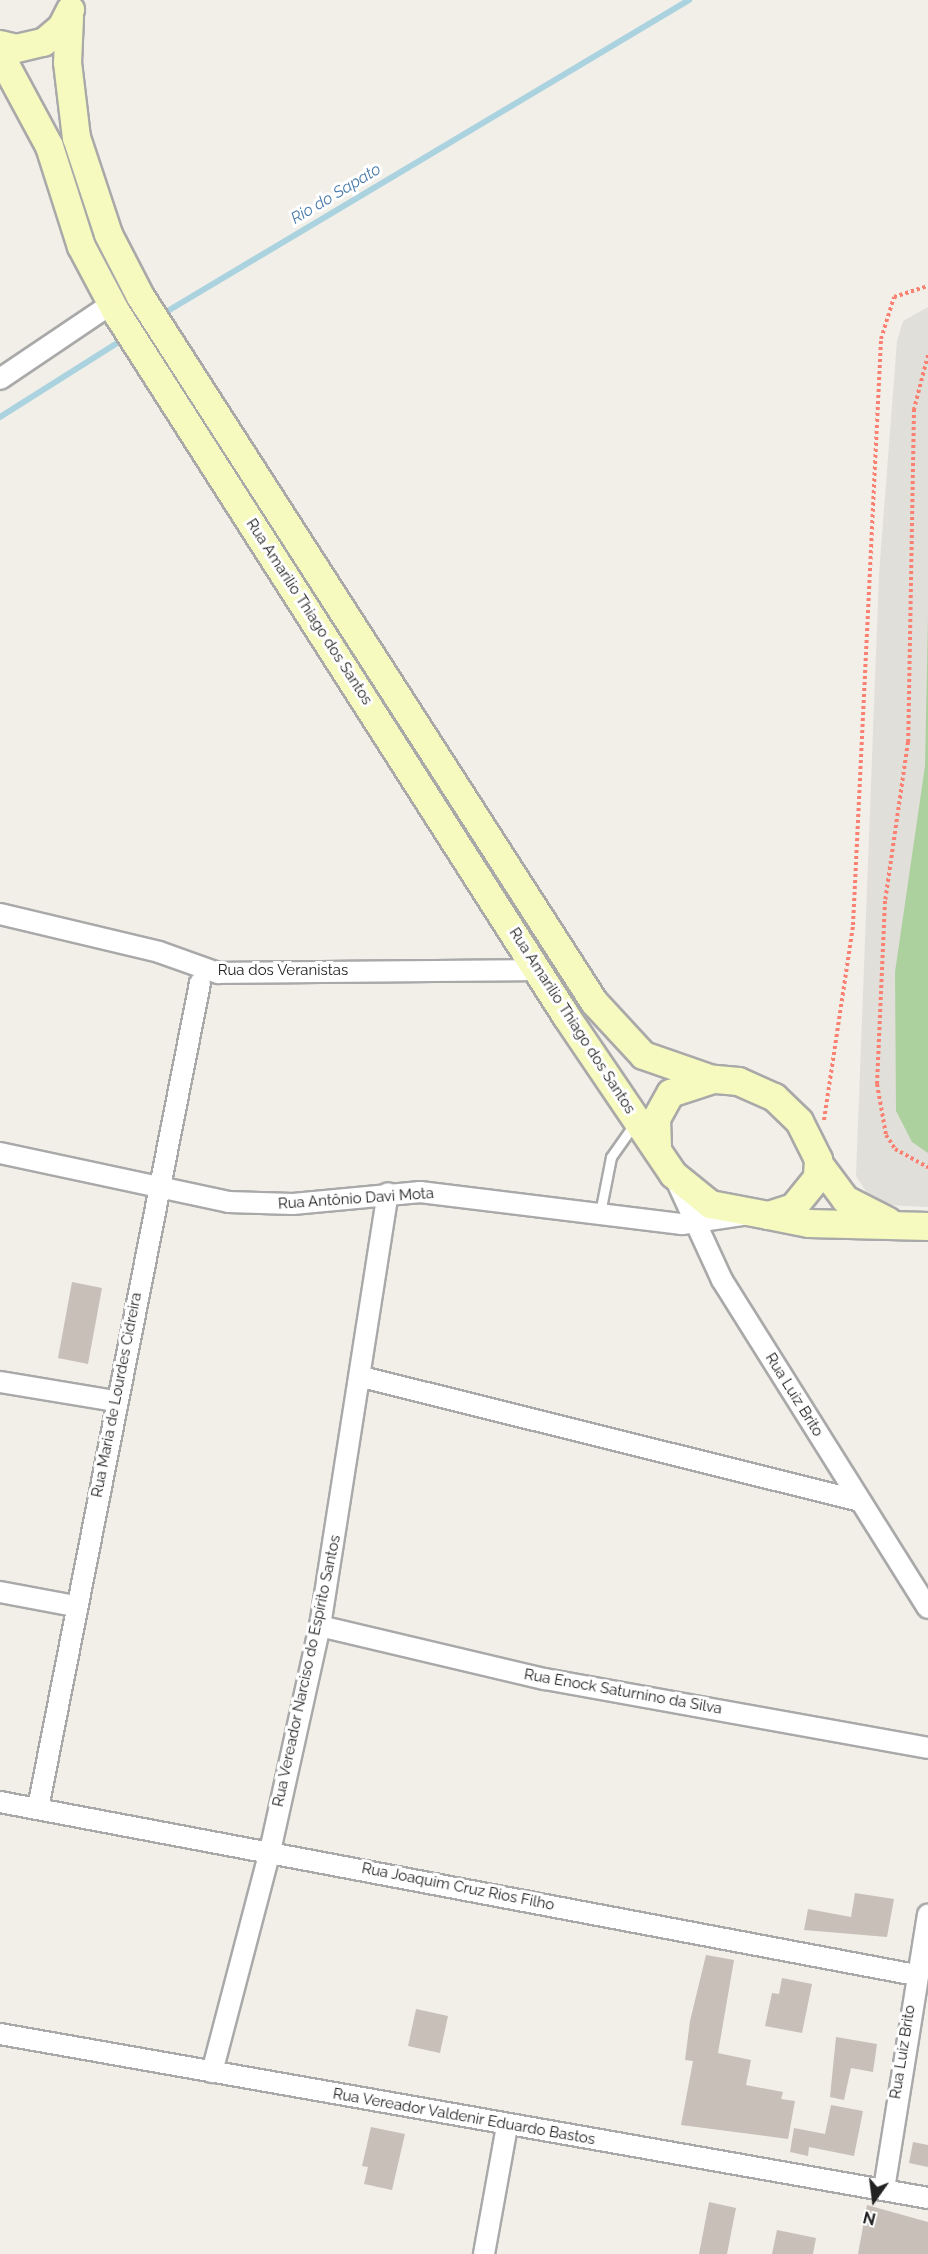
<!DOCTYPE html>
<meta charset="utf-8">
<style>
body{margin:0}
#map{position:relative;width:928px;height:2254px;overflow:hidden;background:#f2efe9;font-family:Raleway,sans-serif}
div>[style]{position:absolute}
.airport>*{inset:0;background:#e1dfda}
.forest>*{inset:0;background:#add19e}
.stream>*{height:6px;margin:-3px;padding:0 3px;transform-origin:3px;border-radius:3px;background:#aad3df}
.building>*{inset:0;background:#c7bfb8}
.path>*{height:4px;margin-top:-2px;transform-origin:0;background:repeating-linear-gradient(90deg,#fa8072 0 3px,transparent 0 6px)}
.roads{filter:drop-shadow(2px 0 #a9a9a9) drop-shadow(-2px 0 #a9a9a9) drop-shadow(0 2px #a9a9a9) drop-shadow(0 -2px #a9a9a9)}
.service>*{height:9px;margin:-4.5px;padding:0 4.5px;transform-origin:4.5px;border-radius:4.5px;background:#fff}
.minor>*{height:20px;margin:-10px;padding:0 10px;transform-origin:10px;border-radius:10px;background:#fff}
.secondary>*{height:27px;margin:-13.5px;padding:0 13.5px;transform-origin:13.5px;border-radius:13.5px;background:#f7fabf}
span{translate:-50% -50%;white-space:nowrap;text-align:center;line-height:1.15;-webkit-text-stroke:6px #fff;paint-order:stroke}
.street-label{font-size:15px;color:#222}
.water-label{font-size:16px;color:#4a7aab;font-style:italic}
.north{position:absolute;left:844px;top:2170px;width:60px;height:60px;-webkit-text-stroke:4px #fff;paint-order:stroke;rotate:194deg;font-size:16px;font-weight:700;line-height:24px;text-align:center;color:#222}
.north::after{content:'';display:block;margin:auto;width:21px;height:27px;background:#222;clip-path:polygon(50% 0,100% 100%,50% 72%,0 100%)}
</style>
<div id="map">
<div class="airport">
<i style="clip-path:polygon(928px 307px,928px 1207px,887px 1205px,869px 1196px,856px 1176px,879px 574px,897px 341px,903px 321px)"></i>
</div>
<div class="forest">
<i style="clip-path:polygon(928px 617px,928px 1153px,912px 1142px,896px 1111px,895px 972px,925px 766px)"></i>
</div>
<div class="stream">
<i style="left:161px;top:315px;width:615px;rotate:-30.82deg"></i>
<i style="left:0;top:417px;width:148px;rotate:-32.3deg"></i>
</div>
<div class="building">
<i style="clip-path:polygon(72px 1282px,102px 1288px,88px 1364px,58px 1358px)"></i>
<i style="clip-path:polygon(855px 1893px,894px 1899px,887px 1937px,804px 1930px,808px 1909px,851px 1917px)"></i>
<i style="clip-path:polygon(706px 1955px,734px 1960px,718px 2053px,751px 2060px,746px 2085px,783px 2092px,781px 2099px,795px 2101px,788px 2139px,681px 2125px,693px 2061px,685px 2060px,690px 2021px)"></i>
<i style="clip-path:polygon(782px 1978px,812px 1984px,802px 2033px,765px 2026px,772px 1993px,779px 1994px)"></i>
<i style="clip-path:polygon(416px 2009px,448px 2016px,440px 2053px,408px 2046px)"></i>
<i style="clip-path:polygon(836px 2037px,877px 2044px,873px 2072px,851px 2068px,844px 2100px,830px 2097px)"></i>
<i style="clip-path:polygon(831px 2105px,863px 2111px,854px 2156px,809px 2147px,808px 2156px,790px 2152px,794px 2128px,825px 2134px)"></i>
<i style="clip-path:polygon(371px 2127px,405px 2134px,392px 2190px,364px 2184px,368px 2167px,362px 2166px)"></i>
<i style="clip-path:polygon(913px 2142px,928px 2145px,928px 2167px,909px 2163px)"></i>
<i style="clip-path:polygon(709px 2202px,736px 2208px,727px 2254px,699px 2254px)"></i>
<i style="clip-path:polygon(867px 2205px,928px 2222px,928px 2254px,858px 2254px)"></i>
<i style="clip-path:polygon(777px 2230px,816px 2238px,813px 2254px,772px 2254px)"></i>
</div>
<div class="path">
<i style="left:928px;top:355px;width:56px;rotate:104.5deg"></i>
<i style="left:914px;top:409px;width:333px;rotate:91deg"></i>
<i style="left:908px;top:742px;width:161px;rotate:98.2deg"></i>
<i style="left:885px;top:901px;width:183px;rotate:92.5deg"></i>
<i style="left:877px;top:1084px;width:52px;rotate:80deg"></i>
<i style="left:886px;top:1135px;width:17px;rotate:57deg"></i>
<i style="left:895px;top:1149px;width:38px;rotate:29deg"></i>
<i style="left:824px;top:1120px;width:197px;rotate:-81.5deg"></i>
<i style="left:853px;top:925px;width:587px;rotate:-87.26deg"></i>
<i style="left:881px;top:339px;width:44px;rotate:-72.8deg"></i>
<i style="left:894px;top:297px;width:36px;rotate:-18deg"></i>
</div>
<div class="roads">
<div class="service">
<i style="left:600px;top:1213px;width:57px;rotate:-78.9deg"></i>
<i style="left:611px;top:1157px;width:42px;rotate:-54.8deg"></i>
</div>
<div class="minor">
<i style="left:0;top:379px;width:134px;rotate:-34deg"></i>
<i style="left:0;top:914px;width:163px;rotate:13.4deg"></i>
<i style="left:159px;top:952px;width:63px;rotate:19.6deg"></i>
<i style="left:218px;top:973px;width:320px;rotate:-0.5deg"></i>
<i style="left:0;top:1153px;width:233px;rotate:12.1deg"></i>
<i style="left:228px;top:1202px;width:65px;rotate:1.8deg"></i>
<i style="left:293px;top:1204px;width:128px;rotate:-5.4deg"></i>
<i style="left:420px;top:1192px;width:264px;rotate:7deg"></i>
<i style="left:682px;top:1224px;width:69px;rotate:-8.4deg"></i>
<i style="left:676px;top:1180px;width:110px;rotate:65.3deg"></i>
<i style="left:722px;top:1280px;width:387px;rotate:57.9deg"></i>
<i style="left:362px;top:1377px;width:513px;rotate:13.98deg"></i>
<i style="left:0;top:1382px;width:117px;rotate:9.4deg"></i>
<i style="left:0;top:1592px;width:76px;rotate:10.6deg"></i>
<i style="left:320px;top:1626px;width:231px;rotate:13.3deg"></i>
<i style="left:545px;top:1679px;width:389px;rotate:10.2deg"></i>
<i style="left:0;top:1802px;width:932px;rotate:10.7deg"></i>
<i style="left:38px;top:1808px;width:841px;rotate:-78.89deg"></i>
<i style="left:0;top:2034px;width:942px;rotate:10.02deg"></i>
<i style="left:212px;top:2072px;width:228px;rotate:-75.3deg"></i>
<i style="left:270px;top:1851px;width:230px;rotate:-77.5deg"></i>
<i style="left:320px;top:1626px;width:438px;rotate:-81.1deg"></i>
<i style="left:884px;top:2189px;width:278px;rotate:-80.9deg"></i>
<i style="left:484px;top:2254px;width:130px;rotate:-79.8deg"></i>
</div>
<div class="secondary">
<i style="left:69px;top:17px;width:45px;rotate:92.5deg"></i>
<i style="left:67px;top:62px;width:76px;rotate:83.2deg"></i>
<i style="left:76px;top:137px;width:102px;rotate:71.7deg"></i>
<i style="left:108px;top:234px;width:70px;rotate:62.7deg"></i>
<i style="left:140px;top:296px;width:839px;rotate:57.26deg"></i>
<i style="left:594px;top:1002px;width:72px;rotate:47.2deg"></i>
<i style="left:643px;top:1055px;width:70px;rotate:19.2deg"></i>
<i style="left:0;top:44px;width:16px;rotate:14deg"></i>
<i style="left:16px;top:48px;width:28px;rotate:-13deg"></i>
<i style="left:43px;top:42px;width:23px;rotate:-40deg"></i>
<i style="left:61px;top:27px;width:20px;rotate:-63deg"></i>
<i style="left:0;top:55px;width:103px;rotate:61.7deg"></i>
<i style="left:49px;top:146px;width:105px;rotate:72.3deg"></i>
<i style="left:81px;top:246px;width:75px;rotate:62.1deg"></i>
<i style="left:116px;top:312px;width:836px;rotate:57.41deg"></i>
<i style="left:566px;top:1016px;width:191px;rotate:55.9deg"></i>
<i style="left:673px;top:1174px;width:48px;rotate:39deg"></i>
<i style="left:710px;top:1204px;width:59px;rotate:10.7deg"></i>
<i style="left:768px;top:1215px;width:26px;rotate:-18deg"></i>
<i style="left:793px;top:1207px;width:38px;rotate:-51deg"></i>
<i style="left:817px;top:1177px;width:18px;rotate:-87deg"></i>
<i style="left:818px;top:1159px;width:42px;rotate:-116.6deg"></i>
<i style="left:799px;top:1121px;width:35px;rotate:-136deg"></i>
<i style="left:774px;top:1097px;width:39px;rotate:-156deg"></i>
<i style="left:738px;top:1081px;width:25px;rotate:-175deg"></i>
<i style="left:713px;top:1079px;width:45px;rotate:162deg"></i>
<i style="left:670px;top:1093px;width:29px;rotate:119deg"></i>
<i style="left:656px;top:1118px;width:32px;rotate:88deg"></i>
<i style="left:819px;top:1164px;width:44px;rotate:53.4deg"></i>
<i style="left:845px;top:1199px;width:48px;rotate:27.1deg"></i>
<i style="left:768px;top:1215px;width:41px;rotate:11.3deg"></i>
<i style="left:808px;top:1223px;width:120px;rotate:1.4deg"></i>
</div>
</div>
<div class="street-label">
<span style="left:309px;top:612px;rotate:57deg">Rua Amarilio Thiago dos Santos</span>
<span style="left:283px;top:971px">Rua dos Veranistas</span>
<span style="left:572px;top:1021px;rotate:57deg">Rua Amarilio Thiago dos Santos</span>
<span style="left:356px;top:1199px;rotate:-4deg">Rua Antônio Davi Mota</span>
<span style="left:117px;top:1395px;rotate:-79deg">Rua Maria de Lourdes Cidreira</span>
<span style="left:794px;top:1395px;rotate:58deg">Rua Luiz Brito</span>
<span style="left:307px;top:1671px;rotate:-78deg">Rua Vereador Narciso do Espírito Santos</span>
<span style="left:623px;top:1692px;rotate:10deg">Rua Enock Saturnino da Silva</span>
<span style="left:458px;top:1887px;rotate:11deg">Rua Joaquim Cruz Rios Filho</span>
<span style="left:903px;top:2052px;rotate:-81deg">Rua Luiz Brito</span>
<span style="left:464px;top:2117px;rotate:10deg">Rua Vereador Valdenir Eduardo Bastos</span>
</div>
<div class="water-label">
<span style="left:336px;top:194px;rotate:-31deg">Rio do Sapato</span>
</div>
<div class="north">N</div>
</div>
